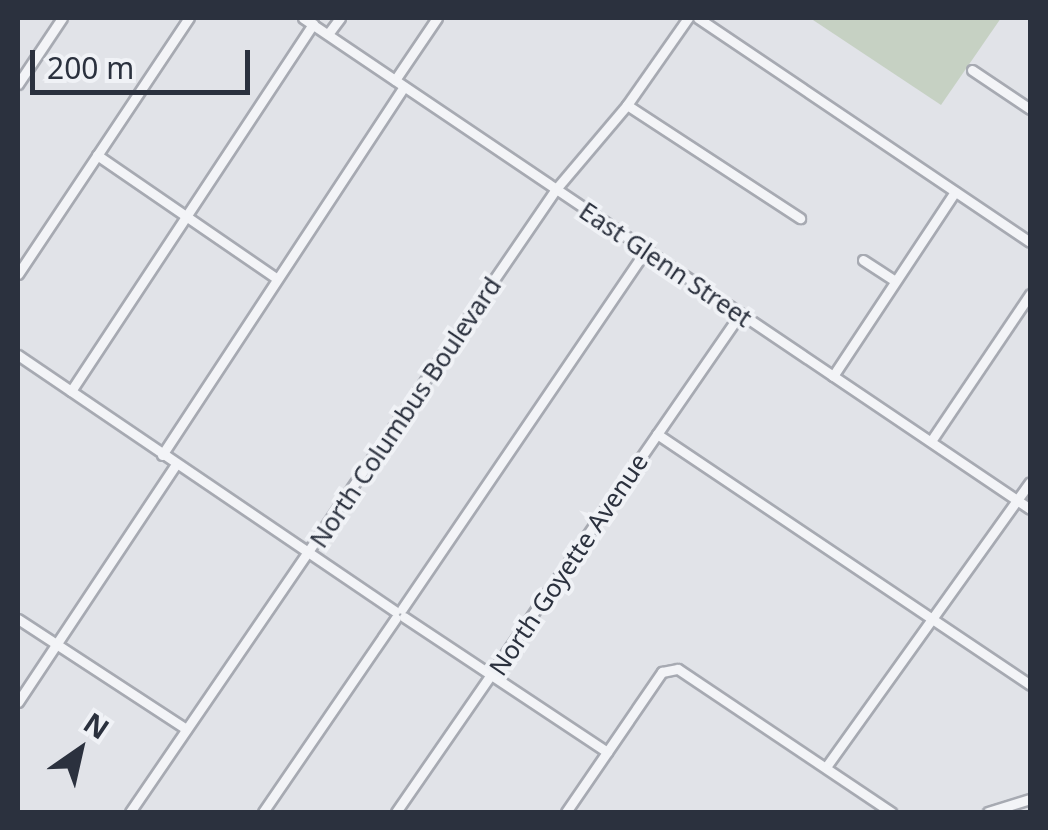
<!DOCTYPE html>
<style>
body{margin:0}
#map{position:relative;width:1048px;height:830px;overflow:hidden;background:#e1e3e8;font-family:"Noto Sans",sans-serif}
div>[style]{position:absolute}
.green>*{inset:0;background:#c6d1c3}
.roads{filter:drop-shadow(2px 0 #a7aab2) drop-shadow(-2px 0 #a7aab2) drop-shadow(0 2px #a7aab2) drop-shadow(0 -2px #a7aab2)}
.minor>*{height:9px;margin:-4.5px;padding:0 4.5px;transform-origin:4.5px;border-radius:4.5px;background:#f3f4f7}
span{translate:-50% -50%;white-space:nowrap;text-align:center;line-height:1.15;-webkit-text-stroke:8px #f0f2f6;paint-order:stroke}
.street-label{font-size:25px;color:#2b313e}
.frame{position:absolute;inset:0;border:20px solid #2b313e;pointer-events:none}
.north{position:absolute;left:30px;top:700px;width:100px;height:100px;-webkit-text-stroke:8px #f0f2f6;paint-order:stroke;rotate:34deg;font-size:28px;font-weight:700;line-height:40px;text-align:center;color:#2b313e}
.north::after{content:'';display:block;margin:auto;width:35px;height:45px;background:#2b313e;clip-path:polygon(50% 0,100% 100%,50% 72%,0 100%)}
.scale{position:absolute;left:30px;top:50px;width:220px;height:45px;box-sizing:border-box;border:5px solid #2b313e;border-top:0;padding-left:12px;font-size:30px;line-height:35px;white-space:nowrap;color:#2b313e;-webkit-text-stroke:8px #f0f2f6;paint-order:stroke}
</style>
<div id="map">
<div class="green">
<i style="clip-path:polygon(810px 18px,1001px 18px,941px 105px)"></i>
</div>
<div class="roads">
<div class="minor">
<i style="left:303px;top:18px;width:877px;rotate:34.03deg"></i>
<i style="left:698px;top:18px;width:400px;rotate:34deg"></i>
<i style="left:328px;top:34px;width:20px;rotate:-53deg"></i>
<i style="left:972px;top:70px;width:70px;rotate:33.9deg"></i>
<i style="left:395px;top:80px;width:75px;rotate:-55.9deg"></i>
<i style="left:18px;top:84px;width:79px;rotate:-56.3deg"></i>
<i style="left:627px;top:105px;width:207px;rotate:33.2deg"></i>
<i style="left:97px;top:155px;width:217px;rotate:34.5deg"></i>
<i style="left:863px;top:260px;width:38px;rotate:33deg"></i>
<i style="left:18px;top:274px;width:308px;rotate:-56.3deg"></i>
<i style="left:18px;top:355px;width:456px;rotate:34.2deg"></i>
<i style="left:833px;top:376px;width:221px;rotate:-56.5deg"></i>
<i style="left:71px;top:391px;width:440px;rotate:-56.6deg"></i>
<i style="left:657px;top:434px;width:450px;rotate:33.9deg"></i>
<i style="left:931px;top:441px;width:177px;rotate:-56deg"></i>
<i style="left:162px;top:455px;width:440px;rotate:-56.7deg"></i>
<i style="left:402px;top:609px;width:434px;rotate:-55.8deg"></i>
<i style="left:404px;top:617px;width:244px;rotate:33.6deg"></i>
<i style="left:18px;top:619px;width:201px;rotate:33.2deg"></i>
<i style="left:18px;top:702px;width:286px;rotate:-56.4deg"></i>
<i style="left:826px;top:767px;width:350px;rotate:-54.4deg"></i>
<i style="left:130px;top:812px;width:755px;rotate:-55.64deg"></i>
<i style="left:556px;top:189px;width:110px;rotate:-49.8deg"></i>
<i style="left:627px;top:105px;width:106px;rotate:-55deg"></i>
<i style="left:263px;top:812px;width:235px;rotate:-55.6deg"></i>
<i style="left:396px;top:812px;width:605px;rotate:-55.36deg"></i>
<i style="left:566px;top:812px;width:170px;rotate:-55.6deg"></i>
<i style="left:662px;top:672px;width:16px;rotate:-11deg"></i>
<i style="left:678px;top:669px;width:257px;rotate:33.9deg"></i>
<i style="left:988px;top:812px;width:44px;rotate:-17.2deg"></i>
</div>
</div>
<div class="street-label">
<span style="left:666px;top:264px;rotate:34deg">East Glenn Street</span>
<span style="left:405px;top:412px;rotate:-56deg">North Columbus Boulevard</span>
<span style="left:568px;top:564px;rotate:-56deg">North Goyette Avenue</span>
</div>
<div class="frame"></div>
<div class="north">N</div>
<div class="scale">200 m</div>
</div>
